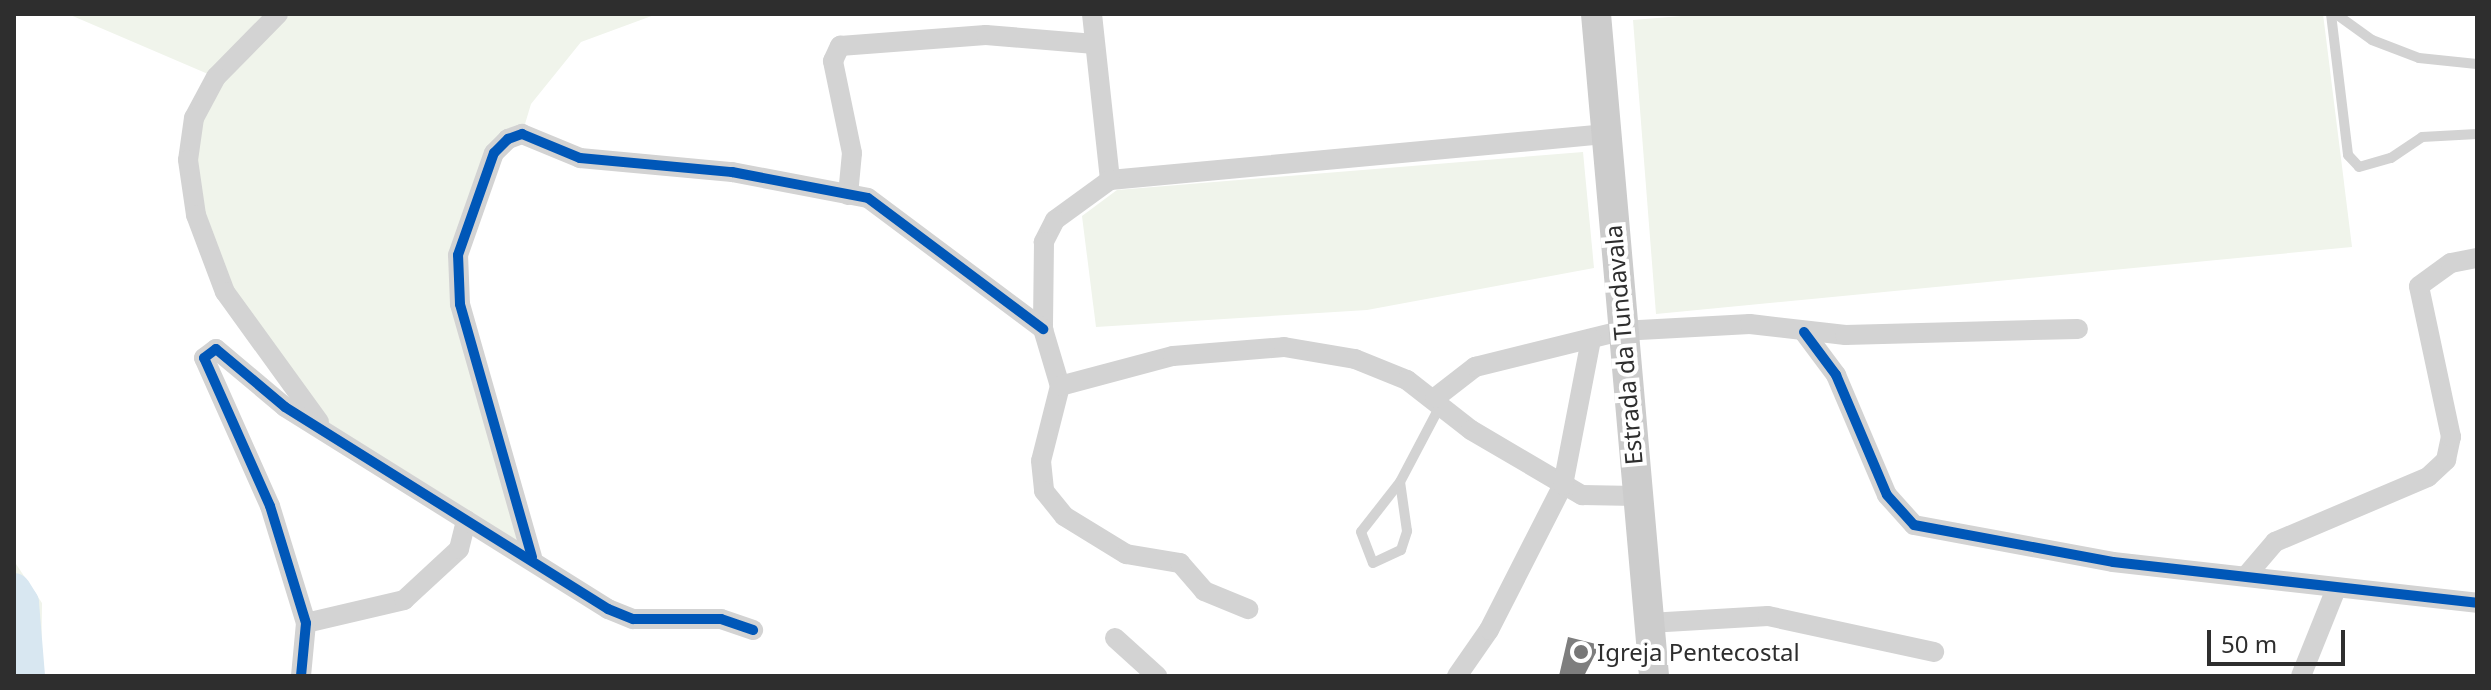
<!DOCTYPE html>
<style>
body{margin:0}
#map{position:relative;width:2491px;height:690px;overflow:hidden;background:#fff;font-family:"Noto Sans",sans-serif}
div>[style]{position:absolute}
.green>*{inset:0;background:#f0f4eb}
.river>*{height:34px;margin:-17px;padding:0 17px;transform-origin:17px;border-radius:17px;background:#d8e7f1}
.building>*{inset:0;background:#7e7e7e}
.service>*{height:10px;margin:-5px;padding:0 5px;transform-origin:5px;border-radius:5px;background:#d3d3d3}
.minor>*{height:20px;margin:-10px;padding:0 10px;transform-origin:10px;border-radius:10px;background:#d3d3d3}
.secondary>*{height:30px;margin:-15px;padding:0 15px;transform-origin:15px;border-radius:15px;background:#ccc}
.cycleway>*{height:10px;margin:-5px;padding:0 5px;transform-origin:5px;border-radius:5px;background:#0057b8}
.dots>*{width:22px;height:22px;translate:-50% -50%;box-sizing:border-box;border:4px solid #fff;border-radius:50%}
span{translate:-50% -50%;white-space:nowrap;text-align:center;line-height:1.15;-webkit-text-stroke:8px #fff;paint-order:stroke}
.street-label{font-size:24px;color:#2e2e2e}
.poi-label{font-size:24px;color:#2e2e2e}
.left{translate:0 -50%;text-align:left}
.frame{position:absolute;inset:0;border:16px solid #2e2e2e;pointer-events:none}
.scale{position:absolute;left:2207px;top:630px;width:138px;height:36px;box-sizing:border-box;border:4px solid #2e2e2e;border-top:0;padding-left:10px;font-size:24px;line-height:28px;white-space:nowrap;color:#2e2e2e;-webkit-text-stroke:6px #fff;paint-order:stroke}
</style>
<div id="map">
<div class="green">
<i style="clip-path:polygon(68px 14px,657px 14px,581px 42px,531px 104px,522px 134px,508px 139px,458px 255px,532px 557px,328px 435px,225px 292px,188px 160px,215px 77px)"></i>
<i style="clip-path:polygon(1706px 14px,2323px 14px,2352px 247px,1656px 314px,1633px 20px)"></i>
<i style="clip-path:polygon(1583px 152px,1594px 268px,1367px 310px,1096px 327px,1082px 216px,1117px 190px)"></i>
<i style="clip-path:polygon(14px 561px,42px 603px,41px 676px,14px 676px)"></i>
</div>
<div class="river">
<i style="left:14px;top:590px;width:15px;rotate:58deg"></i>
<i style="left:22px;top:603px;width:73px;rotate:85.3deg"></i>
</div>
<div class="building">
<i style="clip-path:polygon(1568px 637px,1600px 645px,1584px 676px,1559px 676px)"></i>
</div>
<div class="service">
<i style="left:2331px;top:14px;width:142px;rotate:83.1deg"></i>
<i style="left:2348px;top:155px;width:16px;rotate:47deg"></i>
<i style="left:2359px;top:167px;width:33px;rotate:-16deg"></i>
<i style="left:2391px;top:158px;width:37px;rotate:-34deg"></i>
<i style="left:2422px;top:137px;width:55px;rotate:-3.1deg"></i>
<i style="left:2336px;top:14px;width:44px;rotate:35.8deg"></i>
<i style="left:2372px;top:40px;width:50px;rotate:21deg"></i>
<i style="left:2419px;top:58px;width:58px;rotate:5.9deg"></i>
<i style="left:1400px;top:482px;width:63px;rotate:128deg"></i>
<i style="left:1361px;top:532px;width:33px;rotate:69deg"></i>
<i style="left:1373px;top:563px;width:31px;rotate:-25deg"></i>
<i style="left:1401px;top:550px;width:20px;rotate:-72deg"></i>
<i style="left:1407px;top:531px;width:49px;rotate:-98.1deg"></i>
<i style="left:1400px;top:482px;width:86px;rotate:-62.2deg"></i>
</div>
<div class="minor">
<i style="left:278px;top:14px;width:88px;rotate:134.5deg"></i>
<i style="left:216px;top:77px;width:47px;rotate:118.2deg"></i>
<i style="left:194px;top:118px;width:42px;rotate:98.1deg"></i>
<i style="left:188px;top:160px;width:56px;rotate:81.7deg"></i>
<i style="left:196px;top:215px;width:82px;rotate:69.4deg"></i>
<i style="left:225px;top:292px;width:160px;rotate:54.1deg"></i>
<i style="left:1092px;top:14px;width:167px;rotate:83.8deg"></i>
<i style="left:1110px;top:180px;width:499px;rotate:-5.3deg"></i>
<i style="left:1110px;top:180px;width:68px;rotate:144deg"></i>
<i style="left:1055px;top:220px;width:25px;rotate:117deg"></i>
<i style="left:1044px;top:242px;width:87px;rotate:90.7deg"></i>
<i style="left:1043px;top:329px;width:59px;rotate:73.4deg"></i>
<i style="left:1060px;top:386px;width:77px;rotate:104.2deg"></i>
<i style="left:1041px;top:461px;width:30px;rotate:84deg"></i>
<i style="left:1044px;top:491px;width:32px;rotate:51deg"></i>
<i style="left:1064px;top:516px;width:73px;rotate:31.5deg"></i>
<i style="left:1126px;top:554px;width:55px;rotate:9.5deg"></i>
<i style="left:1180px;top:563px;width:37px;rotate:49deg"></i>
<i style="left:1204px;top:591px;width:48px;rotate:22.2deg"></i>
<i style="left:848px;top:195px;width:42px;rotate:-84.6deg"></i>
<i style="left:852px;top:153px;width:94px;rotate:-101.7deg"></i>
<i style="left:833px;top:61px;width:17px;rotate:-65deg"></i>
<i style="left:840px;top:46px;width:146px;rotate:-4.3deg"></i>
<i style="left:986px;top:35px;width:109px;rotate:4.7deg"></i>
<i style="left:1804px;top:332px;width:54px;rotate:53.3deg"></i>
<i style="left:1836px;top:375px;width:130px;rotate:67deg"></i>
<i style="left:1887px;top:495px;width:40px;rotate:48deg"></i>
<i style="left:1914px;top:525px;width:202px;rotate:10.5deg"></i>
<i style="left:2113px;top:562px;width:366px;rotate:6.4deg"></i>
<i style="left:1060px;top:386px;width:117px;rotate:-14.9deg"></i>
<i style="left:1173px;top:356px;width:111px;rotate:-4.6deg"></i>
<i style="left:1284px;top:347px;width:72px;rotate:9.6deg"></i>
<i style="left:1355px;top:359px;width:56px;rotate:22deg"></i>
<i style="left:1407px;top:380px;width:81px;rotate:38deg"></i>
<i style="left:1471px;top:430px;width:129px;rotate:30.4deg"></i>
<i style="left:1582px;top:495px;width:54px;rotate:1.1deg"></i>
<i style="left:1435px;top:398px;width:51px;rotate:-37.8deg"></i>
<i style="left:1475px;top:367px;width:150px;rotate:-13.9deg"></i>
<i style="left:1621px;top:331px;width:129px;rotate:-3.1deg"></i>
<i style="left:1750px;top:324px;width:96px;rotate:6.6deg"></i>
<i style="left:1845px;top:335px;width:233px;rotate:-1.5deg"></i>
<i style="left:532px;top:557px;width:263px;rotate:-105.9deg"></i>
<i style="left:460px;top:304px;width:49px;rotate:-92.3deg"></i>
<i style="left:458px;top:255px;width:108px;rotate:-70.6deg"></i>
<i style="left:494px;top:153px;width:20px;rotate:-45deg"></i>
<i style="left:508px;top:139px;width:15px;rotate:-20deg"></i>
<i style="left:522px;top:134px;width:63px;rotate:22.5deg"></i>
<i style="left:580px;top:158px;width:153px;rotate:5.3deg"></i>
<i style="left:732px;top:172px;width:138px;rotate:10.8deg"></i>
<i style="left:868px;top:198px;width:219px;rotate:36.8deg"></i>
<i style="left:2246px;top:576px;width:45px;rotate:-49.5deg"></i>
<i style="left:2275px;top:542px;width:166px;rotate:-23deg"></i>
<i style="left:2428px;top:477px;width:25px;rotate:-43deg"></i>
<i style="left:2446px;top:460px;width:24px;rotate:-78deg"></i>
<i style="left:2451px;top:437px;width:154px;rotate:-102deg"></i>
<i style="left:2419px;top:286px;width:39px;rotate:-36deg"></i>
<i style="left:2451px;top:263px;width:26px;rotate:-11deg"></i>
<i style="left:306px;top:623px;width:101px;rotate:-13.2deg"></i>
<i style="left:404px;top:600px;width:75px;rotate:-42.8deg"></i>
<i style="left:459px;top:549px;width:30px;rotate:-76deg"></i>
<i style="left:1649px;top:623px;width:119px;rotate:-3.4deg"></i>
<i style="left:1768px;top:616px;width:170px;rotate:12.2deg"></i>
<i style="left:1115px;top:638px;width:57px;rotate:42.1deg"></i>
<i style="left:301px;top:676px;width:53px;rotate:-84.6deg"></i>
<i style="left:306px;top:623px;width:122px;rotate:-107.1deg"></i>
<i style="left:270px;top:506px;width:162px;rotate:-114deg"></i>
<i style="left:204px;top:358px;width:15px;rotate:-37deg"></i>
<i style="left:216px;top:349px;width:90px;rotate:40deg"></i>
<i style="left:285px;top:407px;width:381px;rotate:32deg"></i>
<i style="left:608px;top:609px;width:27px;rotate:22deg"></i>
<i style="left:633px;top:619px;width:88px"></i>
<i style="left:721px;top:619px;width:34px;rotate:19deg"></i>
<i style="left:1457px;top:676px;width:56px;rotate:-55.2deg"></i>
<i style="left:1489px;top:630px;width:163px;rotate:-63deg"></i>
<i style="left:1563px;top:485px;width:149px;rotate:-79.1deg"></i>
<i style="left:2301px;top:676px;width:94px;rotate:-68.1deg"></i>
</div>
<div class="secondary">
<i style="left:1596px;top:14px;width:665px;rotate:84.99deg"></i>
</div>
<div class="cycleway">
<i style="left:1804px;top:332px;width:54px;rotate:53.3deg"></i>
<i style="left:1836px;top:375px;width:130px;rotate:67deg"></i>
<i style="left:1887px;top:495px;width:40px;rotate:48deg"></i>
<i style="left:1914px;top:525px;width:202px;rotate:10.5deg"></i>
<i style="left:2113px;top:562px;width:366px;rotate:6.4deg"></i>
<i style="left:532px;top:557px;width:263px;rotate:-105.9deg"></i>
<i style="left:460px;top:304px;width:49px;rotate:-92.3deg"></i>
<i style="left:458px;top:255px;width:108px;rotate:-70.6deg"></i>
<i style="left:494px;top:153px;width:20px;rotate:-45deg"></i>
<i style="left:508px;top:139px;width:15px;rotate:-20deg"></i>
<i style="left:522px;top:134px;width:63px;rotate:22.5deg"></i>
<i style="left:580px;top:158px;width:153px;rotate:5.3deg"></i>
<i style="left:732px;top:172px;width:138px;rotate:10.8deg"></i>
<i style="left:868px;top:198px;width:219px;rotate:36.8deg"></i>
<i style="left:301px;top:676px;width:53px;rotate:-84.6deg"></i>
<i style="left:306px;top:623px;width:122px;rotate:-107.1deg"></i>
<i style="left:270px;top:506px;width:162px;rotate:-114deg"></i>
<i style="left:204px;top:358px;width:15px;rotate:-37deg"></i>
<i style="left:216px;top:349px;width:90px;rotate:40deg"></i>
<i style="left:285px;top:407px;width:381px;rotate:32deg"></i>
<i style="left:608px;top:609px;width:27px;rotate:22deg"></i>
<i style="left:633px;top:619px;width:88px"></i>
<i style="left:721px;top:619px;width:34px;rotate:19deg"></i>
</div>
<div class="dots">
<i style="left:1581px;top:652px;background:#777"></i>
</div>
<div class="street-label">
<span style="left:1623px;top:345px;rotate:-95deg">Estrada da Tundavala</span>
</div>
<div class="poi-label">
<span class="left" style="left:1597px;top:652px">Igreja Pentecostal</span>
</div>
<div class="frame"></div>
<div class="scale">50 m</div>
</div>
